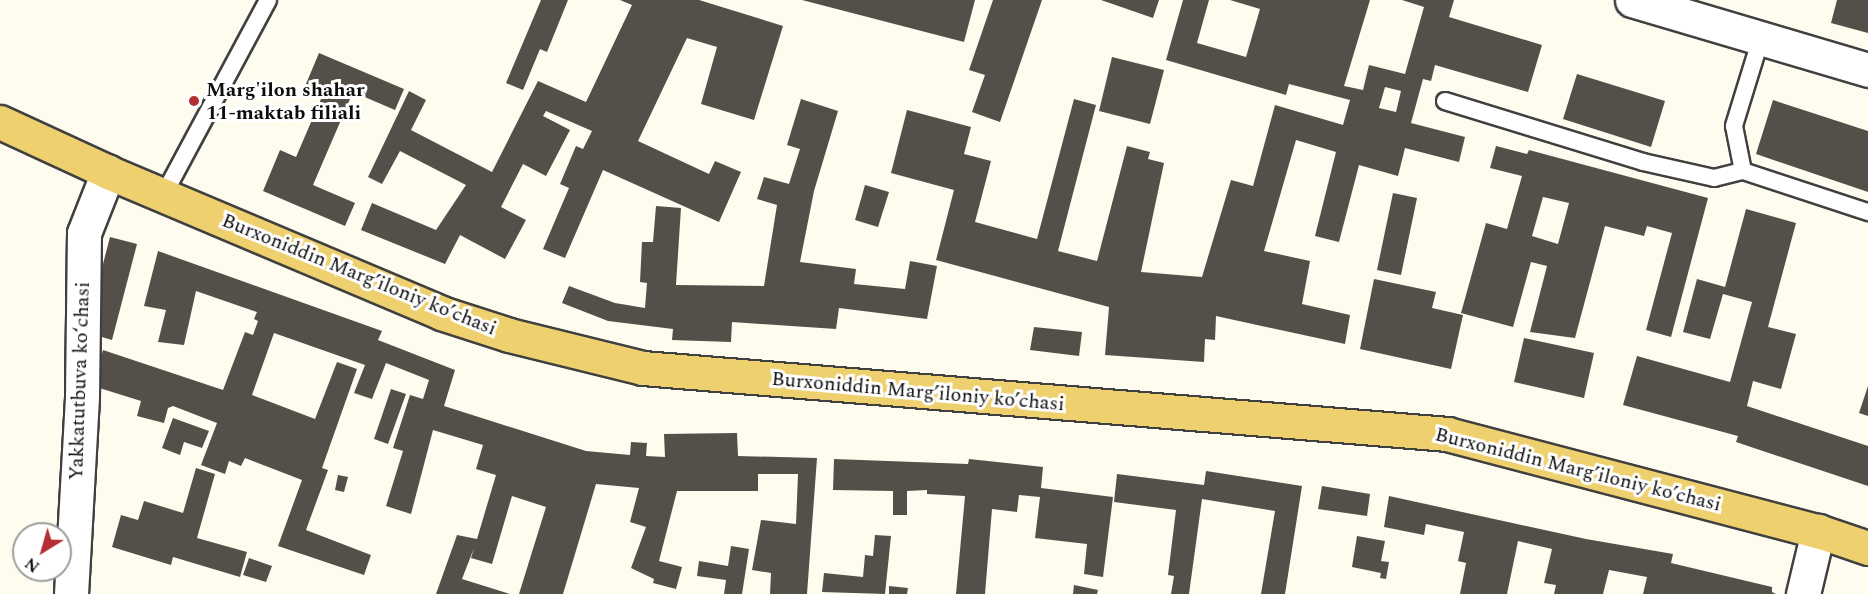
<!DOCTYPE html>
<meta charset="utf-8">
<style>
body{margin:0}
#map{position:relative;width:1868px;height:594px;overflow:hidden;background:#fefbef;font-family:Spectral,serif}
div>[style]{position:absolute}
.building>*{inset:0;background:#554f4a}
.roads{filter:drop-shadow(2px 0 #404040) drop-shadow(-2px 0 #404040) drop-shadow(0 2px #404040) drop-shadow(0 -2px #404040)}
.lane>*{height:16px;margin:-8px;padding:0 8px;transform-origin:8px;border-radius:8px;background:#fff}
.street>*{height:33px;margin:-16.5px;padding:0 16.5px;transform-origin:16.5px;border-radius:16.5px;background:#fff}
.primary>*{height:33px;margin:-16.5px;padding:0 16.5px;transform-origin:16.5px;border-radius:16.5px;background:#efd06e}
.dots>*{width:16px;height:16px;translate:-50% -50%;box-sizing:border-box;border:3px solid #fff;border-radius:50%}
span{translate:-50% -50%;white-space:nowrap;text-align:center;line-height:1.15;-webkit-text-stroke:6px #fff;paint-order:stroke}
.poi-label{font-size:20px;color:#0d0d0d;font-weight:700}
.left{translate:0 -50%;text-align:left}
.street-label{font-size:20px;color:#0d0d0d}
.north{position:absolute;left:12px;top:522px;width:60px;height:60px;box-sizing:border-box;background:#fff;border:2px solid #9e9e9e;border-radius:50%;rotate:217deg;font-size:16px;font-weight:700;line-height:24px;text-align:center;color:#0d0d0d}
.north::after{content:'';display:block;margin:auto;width:21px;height:27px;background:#b42f34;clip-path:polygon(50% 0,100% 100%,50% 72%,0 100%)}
</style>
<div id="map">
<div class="building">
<i style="clip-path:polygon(541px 0,568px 0,547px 52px,540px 49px,523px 90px,506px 83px)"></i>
<i style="clip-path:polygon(620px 0,699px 0,783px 26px,754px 120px,701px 104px,717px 47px,687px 38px,638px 141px,709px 174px,715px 161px,741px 172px,719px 222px,603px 170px,565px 258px,543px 249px,569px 188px,560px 184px,576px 146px,583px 149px,592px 131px,546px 111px,543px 116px,570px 130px,546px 176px,523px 164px,501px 207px,526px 220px,505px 259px,460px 235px,445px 264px,361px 230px,372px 203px,436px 230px,466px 185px,400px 151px,382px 184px,368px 177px,409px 91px,426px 100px,411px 130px,492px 172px,538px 81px,586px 102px,632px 5px)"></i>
<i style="clip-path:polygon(802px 0,975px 0,964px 42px)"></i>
<i style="clip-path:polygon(993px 0,1042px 0,1000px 122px,972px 112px,985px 75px,969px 70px)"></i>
<i style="clip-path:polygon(1101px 0,1159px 0,1153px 18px)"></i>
<i style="clip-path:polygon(evenodd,1183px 0,1209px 0,1197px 43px,1246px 57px,1260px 9px,1230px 0,1370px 0,1344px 86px,1363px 90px,1369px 65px,1405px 74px,1424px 7px,1402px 0,1454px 0,1449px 17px,1542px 45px,1528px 92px,1435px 65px,1431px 81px,1423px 79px,1411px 123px,1465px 137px,1459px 162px,1405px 148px,1398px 176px,1359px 165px,1339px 242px,1315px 236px,1336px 152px,1296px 140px,1264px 251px,1310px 261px,1302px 304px,1350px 315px,1345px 344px,1216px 316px,1215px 340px,1205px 339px,1204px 362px,1105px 355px,1109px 307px,936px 260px,954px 190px,891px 173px,907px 110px,971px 127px,964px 154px,991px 161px,975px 222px,1037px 239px,1074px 99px,1096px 105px,1058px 251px,1097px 261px,1127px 146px,1150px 152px,1148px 159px,1164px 163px,1141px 272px,1202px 277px,1231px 180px,1253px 186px,1275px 105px,1343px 125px,1350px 100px,1289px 84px,1286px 95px,1166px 60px,1183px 0,1385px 87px,1401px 91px,1396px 112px,1379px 108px,1385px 87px)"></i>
<i style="clip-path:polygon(1837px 0,1868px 0,1868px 33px,1831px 23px)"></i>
<i style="clip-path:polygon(319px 53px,404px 89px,395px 110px,353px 92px,313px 185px,355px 203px,345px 226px,263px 191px,280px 150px,296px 157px,321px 99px,303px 91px)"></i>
<i style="clip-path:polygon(1112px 57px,1164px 70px,1150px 124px,1099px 111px)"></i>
<i style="clip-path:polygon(1577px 74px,1665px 101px,1651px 147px,1563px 119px)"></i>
<i style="clip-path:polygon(801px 99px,838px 111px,814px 191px,800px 262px,856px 269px,854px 284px,905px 289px,910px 261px,937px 266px,927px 319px,839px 308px,836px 329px,732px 322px,731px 342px,672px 340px,673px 329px,608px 321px,562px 303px,569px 286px,615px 303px,645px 308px,647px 283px,640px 282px,642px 242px,653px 242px,656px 206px,681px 208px,676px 285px,764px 286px,777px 205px,757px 199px,764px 177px,789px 184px,800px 149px,787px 145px)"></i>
<i style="clip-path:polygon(1773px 100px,1868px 131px,1868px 192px,1756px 154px)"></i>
<i style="clip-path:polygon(evenodd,1496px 146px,1527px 154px,1529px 150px,1708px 198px,1671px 337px,1646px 330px,1672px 233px,1647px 226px,1644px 236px,1605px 226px,1575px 338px,1530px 332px,1547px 266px,1531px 262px,1513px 327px,1461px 313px,1486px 223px,1507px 229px,1522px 176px,1490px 168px,1496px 146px,1543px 197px,1569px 203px,1558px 244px,1532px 236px,1543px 197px)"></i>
<i style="clip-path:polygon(865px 185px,889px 192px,878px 227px,855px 220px)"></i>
<i style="clip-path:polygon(1393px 193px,1417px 198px,1401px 275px,1377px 270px)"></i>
<i style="clip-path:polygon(1746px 209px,1796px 223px,1768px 327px,1796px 334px,1781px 389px,1753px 381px,1747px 406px,1868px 446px,1868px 486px,1736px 442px,1738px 436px,1623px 405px,1637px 356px,1730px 382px,1752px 302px,1723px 294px,1710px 339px,1683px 332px,1697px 279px,1725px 287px)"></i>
<i style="clip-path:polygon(110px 237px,137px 244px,112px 340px,95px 335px,97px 287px)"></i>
<i style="clip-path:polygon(158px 251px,382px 331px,378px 340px,455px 370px,444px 406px,586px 451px,630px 455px,631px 442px,647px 443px,646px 456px,665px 457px,664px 434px,737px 433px,738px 456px,817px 458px,807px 594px,770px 594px,771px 573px,752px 570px,761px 520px,796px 524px,798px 474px,758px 474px,758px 491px,677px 491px,659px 561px,682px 567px,676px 589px,653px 583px,654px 579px,631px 568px,646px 527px,630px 522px,639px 488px,596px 484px,563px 594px,519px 594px,546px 507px,512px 496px,492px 564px,471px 558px,474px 548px,462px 579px,510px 594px,436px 594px,457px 535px,477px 539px,496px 475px,476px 469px,483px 445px,433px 430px,411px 514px,386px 506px,403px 451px,393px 448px,410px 395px,423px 399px,429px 380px,386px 363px,372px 399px,354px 393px,365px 365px,274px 333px,252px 395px,315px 419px,337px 362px,357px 369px,322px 468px,328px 470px,306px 530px,371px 555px,364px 575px,278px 546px,302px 480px,245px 458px,241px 466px,229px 461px,225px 474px,201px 465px,217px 423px,173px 406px,168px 408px,164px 423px,137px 416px,141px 401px,93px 386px,103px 350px,223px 390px,245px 332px,253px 335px,258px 321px,254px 319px,257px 312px,196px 291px,184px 345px,158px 342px,166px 310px,144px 306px)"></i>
<i style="clip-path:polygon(1374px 279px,1436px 292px,1432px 308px,1463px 315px,1451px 369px,1360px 349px)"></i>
<i style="clip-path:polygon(1034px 327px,1082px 332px,1079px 356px,1030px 350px)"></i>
<i style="clip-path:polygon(1524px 338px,1594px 353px,1584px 398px,1514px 382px)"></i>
<i style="clip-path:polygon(1868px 386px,1868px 416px,1859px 413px)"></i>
<i style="clip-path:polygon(391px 389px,406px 394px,388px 444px,374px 439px)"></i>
<i style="clip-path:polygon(173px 418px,209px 431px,202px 448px,184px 442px,180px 455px,162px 448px)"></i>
<i style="clip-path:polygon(834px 459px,968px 464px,969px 459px,1043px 467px,1041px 488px,1113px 497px,1103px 577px,1084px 574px,1087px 544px,1035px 538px,1040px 497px,1019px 495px,1017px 512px,992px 509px,985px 594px,956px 594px,965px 496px,927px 494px,927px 490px,907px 491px,907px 515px,893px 515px,893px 491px,833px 490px)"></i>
<i style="clip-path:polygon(196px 468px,215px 474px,197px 538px,247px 552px,240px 577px,173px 557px,171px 565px,112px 547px,121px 515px,138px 520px,144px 501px,183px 513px)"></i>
<i style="clip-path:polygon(1206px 471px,1302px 486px,1285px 594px,1261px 594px,1275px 511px,1202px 499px,1189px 594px,1171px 594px,1174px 576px,1168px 575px,1176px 510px,1114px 502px,1117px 474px,1204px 485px)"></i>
<i style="clip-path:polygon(338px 475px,348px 477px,344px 492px,335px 490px)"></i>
<i style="clip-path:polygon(1322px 486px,1370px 494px,1367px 516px,1318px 509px)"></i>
<i style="clip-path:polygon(1389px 496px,1586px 539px,1673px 554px,1671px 563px,1772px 587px,1772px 592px,1776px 594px,1643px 594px,1647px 577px,1609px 570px,1603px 594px,1554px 594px,1556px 585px,1544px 583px,1552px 549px,1518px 541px,1507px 594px,1460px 594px,1466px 563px,1458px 561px,1464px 532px,1426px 524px,1424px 535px,1384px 527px)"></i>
<i style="clip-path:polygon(875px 535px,891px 536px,885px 594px,822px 592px,824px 573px,863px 577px,865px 555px,873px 556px)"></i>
<i style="clip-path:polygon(1357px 536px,1385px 541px,1381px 561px,1389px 562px,1386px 579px,1380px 578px,1381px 573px,1352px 567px)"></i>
<i style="clip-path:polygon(731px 546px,749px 549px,742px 594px,724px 594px,726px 580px,697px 576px,699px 561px,728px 566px)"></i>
<i style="clip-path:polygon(249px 558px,272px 566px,266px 582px,243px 575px)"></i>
<i style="clip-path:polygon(1074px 585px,1098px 590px,1097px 594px,1073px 594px)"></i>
<i style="clip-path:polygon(889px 586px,908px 588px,907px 594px,889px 594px)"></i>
</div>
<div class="roads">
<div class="lane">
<i style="left:1761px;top:38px;width:92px;rotate:107.1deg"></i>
<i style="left:1734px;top:126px;width:46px;rotate:78.7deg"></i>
<i style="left:1743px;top:171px;width:132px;rotate:18.2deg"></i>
<i style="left:1445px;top:101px;width:207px;rotate:17.1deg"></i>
<i style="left:1643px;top:162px;width:73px;rotate:12.7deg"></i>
<i style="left:1714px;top:178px;width:30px;rotate:-14deg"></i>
<i style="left:163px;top:196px;width:222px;rotate:-61.8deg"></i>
</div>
<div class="street">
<i style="left:1632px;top:0;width:246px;rotate:16.5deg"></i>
<i style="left:71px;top:594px;width:198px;rotate:-86.8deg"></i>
<i style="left:82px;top:396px;width:163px;rotate:-89.3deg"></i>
<i style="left:84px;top:233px;width:66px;rotate:-68.5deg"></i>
<i style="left:1803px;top:594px;width:65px;rotate:-76.6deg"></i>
</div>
<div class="primary">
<i style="left:0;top:122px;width:119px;rotate:24.8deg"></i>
<i style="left:108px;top:172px;width:362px;rotate:22.9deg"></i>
<i style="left:441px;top:313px;width:71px;rotate:17.9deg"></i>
<i style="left:509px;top:335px;width:138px;rotate:13.8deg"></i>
<i style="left:643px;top:368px;width:807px;rotate:4.69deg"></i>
<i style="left:1447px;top:434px;width:383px;rotate:14.7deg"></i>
<i style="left:1818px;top:531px;width:53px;rotate:18.8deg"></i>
</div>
</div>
<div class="dots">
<i style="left:194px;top:101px;background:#b42f34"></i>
</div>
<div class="poi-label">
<span class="left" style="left:206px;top:102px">Marg'ilon shahar<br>11-maktab filiali</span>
</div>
<div class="street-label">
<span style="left:359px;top:275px;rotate:22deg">Burxoniddin Marg’iloniy ko’chasi</span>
<span style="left:80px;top:381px;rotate:-88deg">Yakkatutbuva koʻchasi</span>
<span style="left:918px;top:392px;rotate:5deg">Burxoniddin Marg’iloniy ko’chasi</span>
<span style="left:1578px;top:470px;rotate:14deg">Burxoniddin Marg’iloniy ko’chasi</span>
</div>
<div class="north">N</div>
</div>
